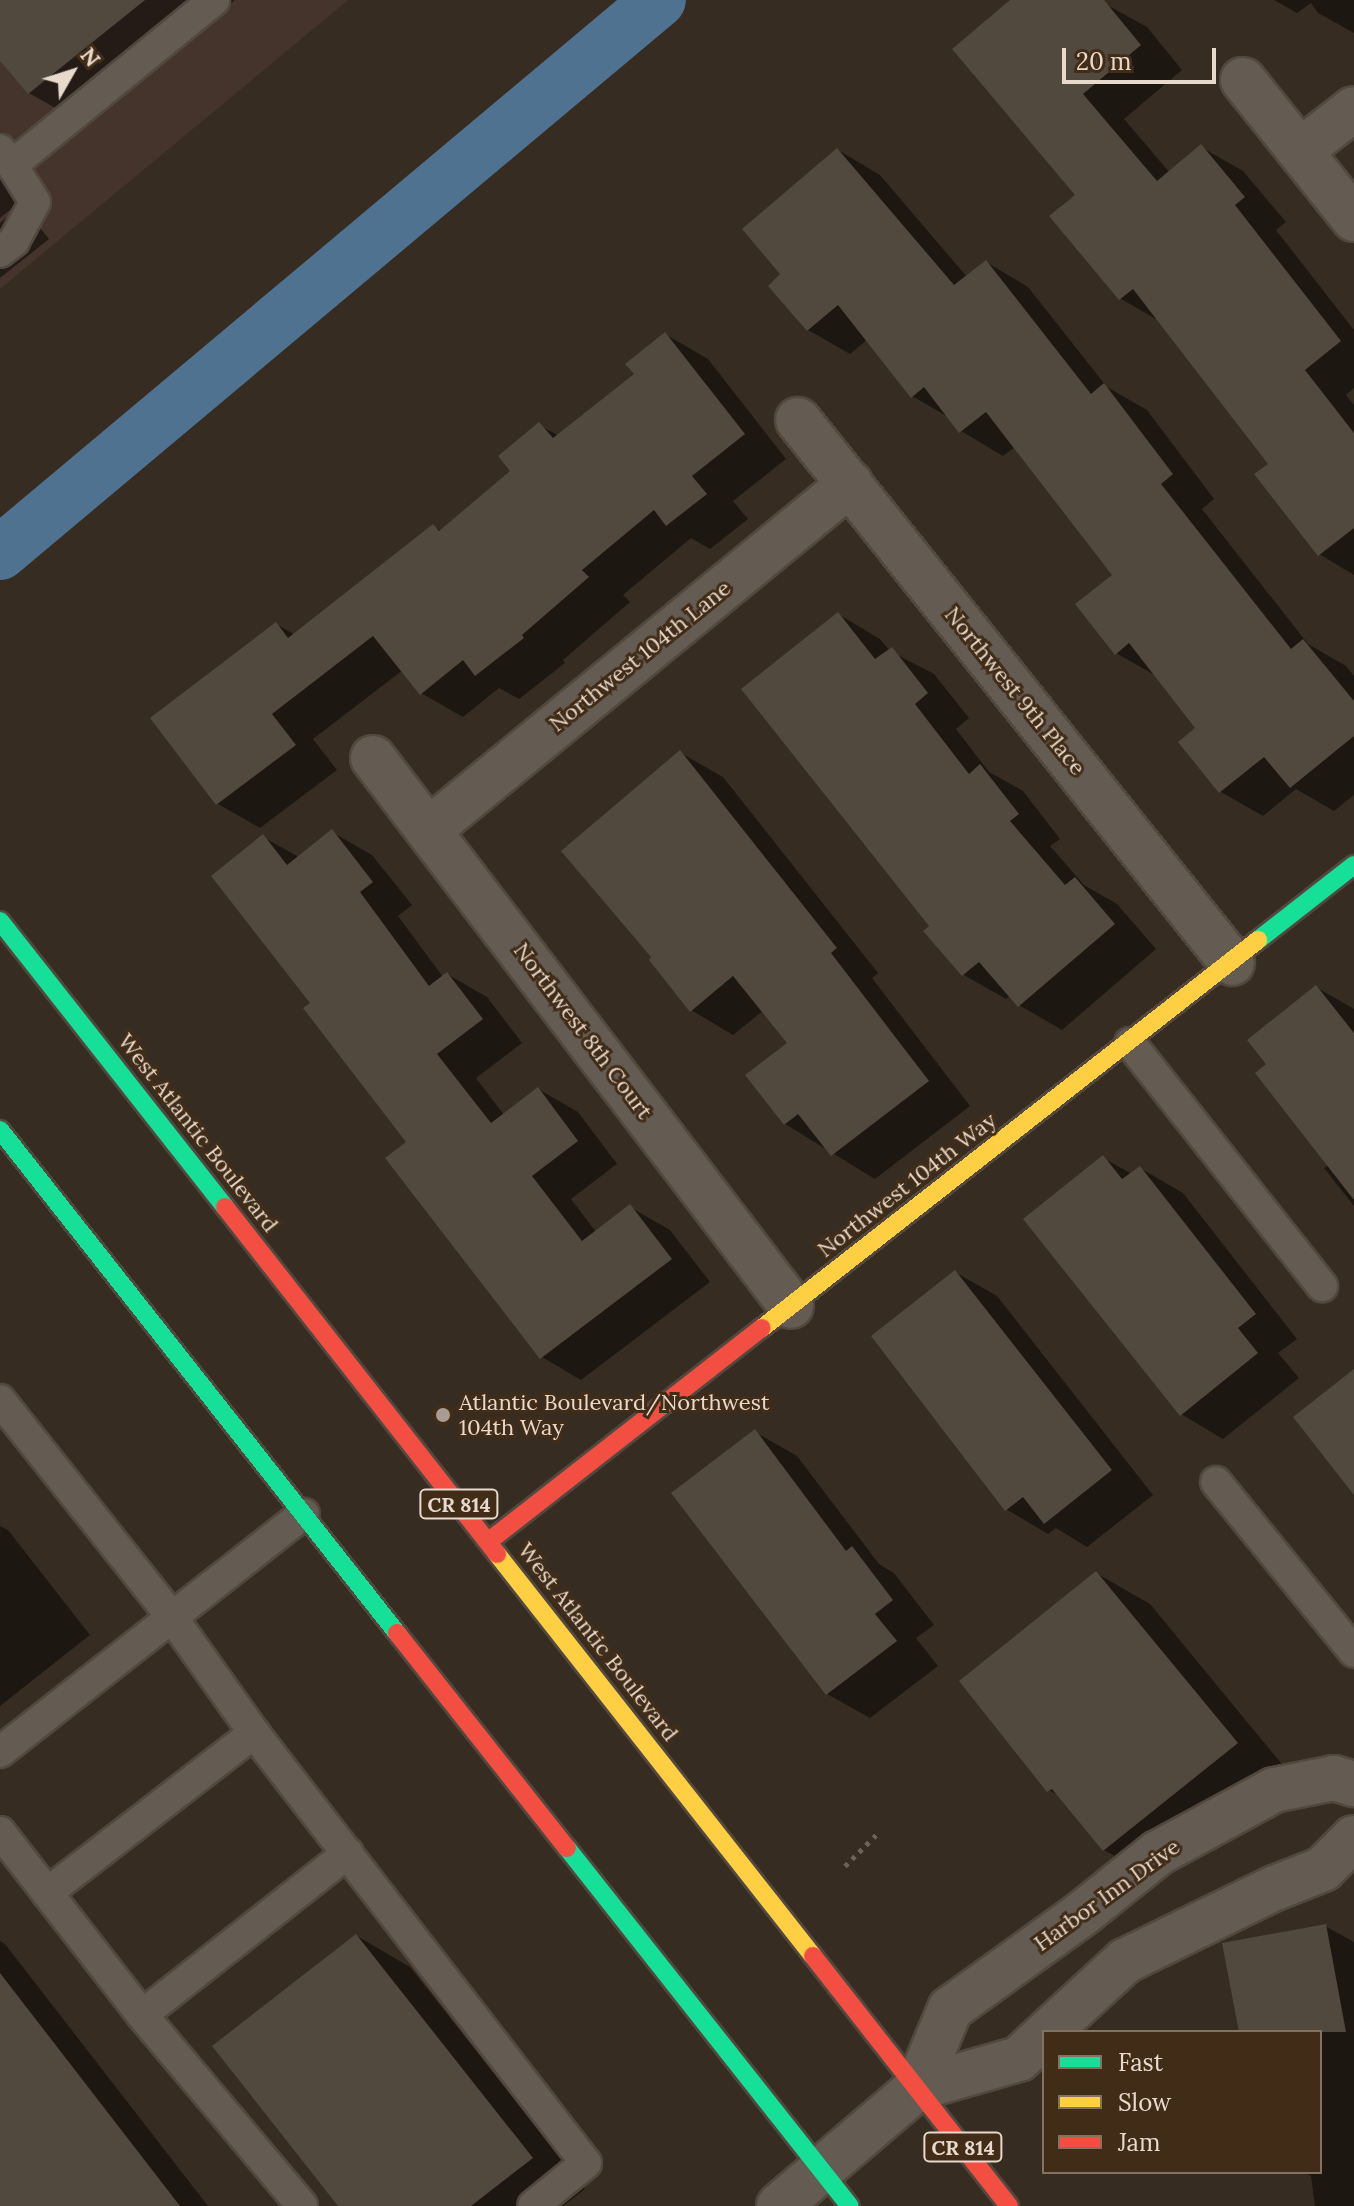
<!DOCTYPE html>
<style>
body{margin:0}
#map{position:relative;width:1354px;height:2206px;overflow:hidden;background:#372c21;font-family:Lora,serif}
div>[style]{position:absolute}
.commercial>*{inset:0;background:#44342b}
.shadow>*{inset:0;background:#0007}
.canal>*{height:54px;margin:-27px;padding:0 27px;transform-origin:27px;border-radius:27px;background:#4e728f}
.building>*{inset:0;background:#51483e}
.path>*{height:5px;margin-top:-2.5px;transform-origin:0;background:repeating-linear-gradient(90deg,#6a625b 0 4px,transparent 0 10px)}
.roads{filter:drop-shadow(2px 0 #52483e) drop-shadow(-2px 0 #52483e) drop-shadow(0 2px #52483e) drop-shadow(0 -2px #52483e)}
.lane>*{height:30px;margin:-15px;padding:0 15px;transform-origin:15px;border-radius:15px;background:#645c53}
.street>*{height:44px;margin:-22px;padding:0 22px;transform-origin:22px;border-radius:22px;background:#645c53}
.fast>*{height:18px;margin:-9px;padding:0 9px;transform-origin:9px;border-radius:9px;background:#16e098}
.slow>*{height:18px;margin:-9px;padding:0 9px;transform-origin:9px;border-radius:9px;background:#ffcf43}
.jam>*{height:18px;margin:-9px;padding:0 9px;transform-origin:9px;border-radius:9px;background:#f24e42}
.dots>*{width:22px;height:22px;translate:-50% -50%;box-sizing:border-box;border:4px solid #412d17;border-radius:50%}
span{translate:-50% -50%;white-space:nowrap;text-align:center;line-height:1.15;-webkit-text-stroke:6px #412d17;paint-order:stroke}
.shield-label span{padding:2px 6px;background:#412d17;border:2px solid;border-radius:6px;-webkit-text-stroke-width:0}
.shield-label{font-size:20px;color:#e7d9cc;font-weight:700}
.street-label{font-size:22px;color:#e7d9cc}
.poi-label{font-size:22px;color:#e7d9cc}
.left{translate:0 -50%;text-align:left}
.legend{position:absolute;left:1042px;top:2030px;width:280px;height:144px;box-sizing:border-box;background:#412d17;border:2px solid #83725f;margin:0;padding:10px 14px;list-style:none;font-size:24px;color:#e7d9cc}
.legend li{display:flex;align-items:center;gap:16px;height:40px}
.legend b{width:40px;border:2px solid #83725f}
.north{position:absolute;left:32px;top:32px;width:80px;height:80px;-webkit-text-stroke:6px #412d17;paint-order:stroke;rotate:51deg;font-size:22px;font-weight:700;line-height:32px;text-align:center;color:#e7d9cc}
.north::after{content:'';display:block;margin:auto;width:28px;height:36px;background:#e7d9cc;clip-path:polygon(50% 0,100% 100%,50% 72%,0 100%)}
.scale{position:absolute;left:1062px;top:48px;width:154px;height:36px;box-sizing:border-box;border:4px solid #e7d9cc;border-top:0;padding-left:10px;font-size:24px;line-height:28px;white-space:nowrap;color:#e7d9cc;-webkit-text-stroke:6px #412d17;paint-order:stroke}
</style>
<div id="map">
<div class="commercial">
<i style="clip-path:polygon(0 0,348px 0,0 289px)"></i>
</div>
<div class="shadow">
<i style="clip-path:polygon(0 0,235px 0,83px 124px,29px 93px,0 57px)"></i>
<i style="clip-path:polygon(1013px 0,1098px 0,1147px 27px,1182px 70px,1124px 119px,1170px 173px,1201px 147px,1243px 171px,1286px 222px,1276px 230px,1354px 330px,1354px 388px,1346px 395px,1354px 405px,1354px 575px,1319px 554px,1271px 464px,1161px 322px,1121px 299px,1052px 217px,1078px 195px)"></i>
<i style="clip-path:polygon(1274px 0,1354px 0,1354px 33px,1318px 13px,1311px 3px,1297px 13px)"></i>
<i style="clip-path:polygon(838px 150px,880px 175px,967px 277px,986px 262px,1028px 287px,1107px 387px,1147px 410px,1214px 499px,1202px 509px,1308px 644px,1346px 666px,1354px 676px,1354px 795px,1334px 811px,1296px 789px,1263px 816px,1221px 792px,1198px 728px,1158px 677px,1116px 653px,1114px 575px,1015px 447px,1003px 456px,961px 431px,950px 418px,912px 396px,868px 339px,850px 354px,808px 330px,783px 274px)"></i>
<i style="clip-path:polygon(0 178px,49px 239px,0 278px,0 223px,17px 209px,15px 206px,0 218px)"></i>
<i style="clip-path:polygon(665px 334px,708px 359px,786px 459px,733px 501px,748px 519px,710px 549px,691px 538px,623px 595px,630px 602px,563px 660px,565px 663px,519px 699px,499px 688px,463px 717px,421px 693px,403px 670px,313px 739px,337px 770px,260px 828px,218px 804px,153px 718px,276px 624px,295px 635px,433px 526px,441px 531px,513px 471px,539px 425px,559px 436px,636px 375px)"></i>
<i style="clip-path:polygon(838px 614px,880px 639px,890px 651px,934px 674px,969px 718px,956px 729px,989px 772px,1023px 791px,1060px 839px,1050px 846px,1084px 885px,1117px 904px,1156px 949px,1062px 1030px,1019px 1005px,1011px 995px,1006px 999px,964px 975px,926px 931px,932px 926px)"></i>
<i style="clip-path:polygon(681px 753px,723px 777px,878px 973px,872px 978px,970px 1106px,875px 1179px,785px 1124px,790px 1043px,764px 1010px,733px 1035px,691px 1010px)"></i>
<i style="clip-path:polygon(332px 832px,372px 855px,412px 905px,398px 916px,443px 977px,447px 974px,487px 997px,522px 1043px,476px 1078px,504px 1115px,538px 1089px,578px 1112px,617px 1164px,571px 1199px,596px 1232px,630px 1207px,670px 1230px,710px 1282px,581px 1380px,542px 1357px,409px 1142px,313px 1003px,263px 837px,299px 857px)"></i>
<i style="clip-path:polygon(1316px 987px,1354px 1009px,1354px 1206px,1324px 1168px,1329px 1165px,1269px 1064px)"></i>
<i style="clip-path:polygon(1103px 1158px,1132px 1174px,1140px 1168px,1183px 1193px,1297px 1339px,1278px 1353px,1299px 1378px,1223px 1439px,1181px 1414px)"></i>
<i style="clip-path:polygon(955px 1272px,997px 1296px,1153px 1495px,1087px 1547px,1056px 1528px,1048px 1534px,1006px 1509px)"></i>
<i style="clip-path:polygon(755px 1432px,797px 1456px,879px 1564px,894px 1573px,934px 1625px,916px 1638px,938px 1666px,870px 1718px,827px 1694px)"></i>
<i style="clip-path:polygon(0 1526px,8px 1530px,90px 1635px,0 1706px)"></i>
<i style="clip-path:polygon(1096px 1573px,1150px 1604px,1290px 1774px,1158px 1880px,1104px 1850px,1063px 1798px,1049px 1790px)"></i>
<i style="clip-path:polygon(1325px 1926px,1354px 1942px,1354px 2206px,1315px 2206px,1311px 2176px,1304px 2172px,1320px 2172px,1320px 2032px,1241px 2032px)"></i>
<i style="clip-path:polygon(357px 1936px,410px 1967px,585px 2189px,563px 2206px,340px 2206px)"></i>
<i style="clip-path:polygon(0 1941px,5px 1944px,208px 2206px,0 2206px)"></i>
</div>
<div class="canal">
<i style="left:0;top:553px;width:860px;rotate:-40deg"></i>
</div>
<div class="building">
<i style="clip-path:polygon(0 0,145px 0,28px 94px,0 61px)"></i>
<i style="clip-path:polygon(1010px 0,1104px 0,1141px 45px,1083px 94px,1157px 181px,1201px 144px,1245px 197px,1235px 205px,1341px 341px,1305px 370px,1354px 433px,1354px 528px,1318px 556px,1254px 474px,1268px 464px,1133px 289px,1119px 300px,1049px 216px,1075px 195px,952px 49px)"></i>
<i style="clip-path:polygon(837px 148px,954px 285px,986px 260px,1091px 394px,1104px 383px,1173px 474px,1161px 484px,1291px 649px,1303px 639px,1354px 701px,1354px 736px,1290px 788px,1264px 757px,1219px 793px,1178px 742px,1195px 728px,1129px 643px,1115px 655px,1075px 604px,1112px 575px,986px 412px,959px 433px,924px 387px,911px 398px,838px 305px,807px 331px,768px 286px,780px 274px,742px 229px)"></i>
<i style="clip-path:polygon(665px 332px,745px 434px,692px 476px,707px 494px,666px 526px,654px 510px,582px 570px,589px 577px,522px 635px,524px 638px,475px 676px,463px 660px,420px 695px,373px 636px,272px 714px,296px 745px,216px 805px,150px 718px,276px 622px,288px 638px,433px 524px,439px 531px,510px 471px,498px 456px,539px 422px,553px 438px,634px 374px,625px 364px)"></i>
<i style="clip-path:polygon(838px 612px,875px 659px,892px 647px,928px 693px,915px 704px,969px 774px,980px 764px,1019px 814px,1010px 821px,1065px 885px,1075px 877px,1115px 924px,1018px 1007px,979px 962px,962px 976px,923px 931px,929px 926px,741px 689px)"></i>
<i style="clip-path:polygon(680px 750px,837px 948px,831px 953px,929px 1081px,831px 1156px,798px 1114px,784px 1125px,745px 1075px,787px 1043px,733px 976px,690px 1012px,649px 960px,651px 957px,561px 851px)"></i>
<i style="clip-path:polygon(332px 829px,373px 882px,360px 892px,429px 986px,447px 972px,483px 1019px,437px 1054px,491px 1123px,538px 1087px,578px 1141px,532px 1176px,582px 1241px,630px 1204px,672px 1259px,540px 1359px,385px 1158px,406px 1142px,303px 1008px,310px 1003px,211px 876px,263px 834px,287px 865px)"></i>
<i style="clip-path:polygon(1316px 985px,1354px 1033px,1354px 1200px,1255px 1073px,1266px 1064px,1247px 1040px)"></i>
<i style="clip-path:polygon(1103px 1155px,1122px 1179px,1140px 1166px,1256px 1314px,1238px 1328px,1258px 1353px,1180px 1416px,1023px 1219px)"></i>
<i style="clip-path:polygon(955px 1270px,1112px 1470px,1044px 1524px,1023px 1497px,1005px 1511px,871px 1336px)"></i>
<i style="clip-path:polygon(1354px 1369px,1354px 1495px,1293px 1417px)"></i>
<i style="clip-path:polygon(755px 1429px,846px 1551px,852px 1546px,893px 1600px,875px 1614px,897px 1641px,826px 1695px,671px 1493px)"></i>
<i style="clip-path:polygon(1096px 1571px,1238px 1743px,1103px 1851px,1052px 1789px,1047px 1792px,959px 1681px)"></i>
<i style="clip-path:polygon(1326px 1924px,1346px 2032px,1239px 2032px,1222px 1943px)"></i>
<i style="clip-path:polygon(356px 1934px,533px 2158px,471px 2206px,338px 2206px,212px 2046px)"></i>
<i style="clip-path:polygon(0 1973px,180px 2206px,0 2206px)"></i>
</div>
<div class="path">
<i style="left:845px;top:1866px;width:47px;rotate:-45deg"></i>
</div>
<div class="roads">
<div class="lane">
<i style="left:0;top:150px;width:19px;rotate:51deg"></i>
<i style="left:12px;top:165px;width:261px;rotate:-39.2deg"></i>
<i style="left:0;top:252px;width:18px;rotate:-38deg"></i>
<i style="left:14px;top:241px;width:44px;rotate:-61.7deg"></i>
<i style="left:35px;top:202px;width:44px;rotate:-121.9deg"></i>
<i style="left:1130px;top:1043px;width:310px;rotate:51.7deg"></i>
<i style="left:0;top:1400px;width:275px;rotate:51.6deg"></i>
<i style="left:171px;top:1616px;width:143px;rotate:54.6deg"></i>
<i style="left:254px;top:1733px;width:543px;rotate:52.33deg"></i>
<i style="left:586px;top:2163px;width:68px;rotate:140.9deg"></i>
<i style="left:1216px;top:1482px;width:219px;rotate:50.9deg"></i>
<i style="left:0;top:1752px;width:386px;rotate:-38.1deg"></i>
<i style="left:0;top:1832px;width:232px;rotate:52.2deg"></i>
<i style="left:142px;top:2015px;width:249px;rotate:50deg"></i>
<i style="left:47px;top:1893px;width:262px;rotate:-37.7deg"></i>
<i style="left:142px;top:2015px;width:262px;rotate:-38.2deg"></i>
</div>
<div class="street">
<i style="left:1243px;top:80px;width:178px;rotate:51.4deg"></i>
<i style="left:1300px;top:151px;width:68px;rotate:-37.9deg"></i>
<i style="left:798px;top:420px;width:695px;rotate:51.37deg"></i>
<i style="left:373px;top:758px;width:689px;rotate:52.66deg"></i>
<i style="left:430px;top:829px;width:544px;rotate:-39.4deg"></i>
<i style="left:1048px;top:2032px;width:105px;rotate:-42.7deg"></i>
<i style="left:1125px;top:1961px;width:167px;rotate:-26deg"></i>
<i style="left:1275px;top:1888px;width:52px;rotate:-21.6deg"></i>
<i style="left:1323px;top:1869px;width:44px;rotate:-45deg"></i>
<i style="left:917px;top:2088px;width:86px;rotate:-67.3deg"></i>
<i style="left:950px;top:2009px;width:164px;rotate:-35.8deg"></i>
<i style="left:1083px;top:1913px;width:96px;rotate:-38.7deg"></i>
<i style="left:1158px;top:1853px;width:132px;rotate:-28.5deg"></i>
<i style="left:1274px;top:1790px;width:61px;rotate:-11.3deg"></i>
<i style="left:1334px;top:1778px;width:21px;rotate:17deg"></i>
<i style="left:779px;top:2206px;width:182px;rotate:-40.5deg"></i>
<i style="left:917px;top:2088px;width:106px;rotate:-15.9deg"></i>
<i style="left:1019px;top:2059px;width:34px;rotate:-43deg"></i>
</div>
<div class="fast">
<i style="left:0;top:921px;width:364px;rotate:51.8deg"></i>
<i style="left:1258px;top:940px;width:122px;rotate:-38deg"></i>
<i style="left:0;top:1130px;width:641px;rotate:51.72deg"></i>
<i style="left:567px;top:1848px;width:456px;rotate:51.7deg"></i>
</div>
<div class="slow">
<i style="left:762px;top:1328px;width:630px;rotate:-38.03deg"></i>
<i style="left:497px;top:1554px;width:511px;rotate:51.83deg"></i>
</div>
<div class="jam">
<i style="left:225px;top:1207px;width:441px;rotate:51.9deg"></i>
<i style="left:489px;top:1541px;width:346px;rotate:-38deg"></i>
<i style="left:397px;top:1633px;width:274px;rotate:51.7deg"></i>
<i style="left:813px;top:1956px;width:318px;rotate:51.9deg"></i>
</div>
</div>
<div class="dots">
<i style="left:443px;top:1415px;background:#a99c90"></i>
</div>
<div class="shield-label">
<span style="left:459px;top:1504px">CR 814</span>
<span style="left:963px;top:2147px">CR 814</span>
</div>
<div class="street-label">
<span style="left:640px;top:656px;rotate:-39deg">Northwest 104th Lane</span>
<span style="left:1015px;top:691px;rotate:51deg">Northwest 9th Place</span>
<span style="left:583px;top:1031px;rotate:53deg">Northwest 8th Court</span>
<span style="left:198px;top:1133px;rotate:52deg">West Atlantic Boulevard</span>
<span style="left:907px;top:1185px;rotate:-38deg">Northwest 104th Way</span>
<span style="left:598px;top:1642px;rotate:52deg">West Atlantic Boulevard</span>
<span style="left:1107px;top:1895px;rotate:-36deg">Harbor Inn Drive</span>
</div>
<div class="poi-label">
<span class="left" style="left:459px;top:1415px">Atlantic Boulevard/Northwest<br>104th Way</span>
</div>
<ul class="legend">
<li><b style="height:10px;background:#16e098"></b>Fast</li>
<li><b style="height:10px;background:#ffcf43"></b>Slow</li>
<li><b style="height:10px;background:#f24e42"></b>Jam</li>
</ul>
<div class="north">N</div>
<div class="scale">20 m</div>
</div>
